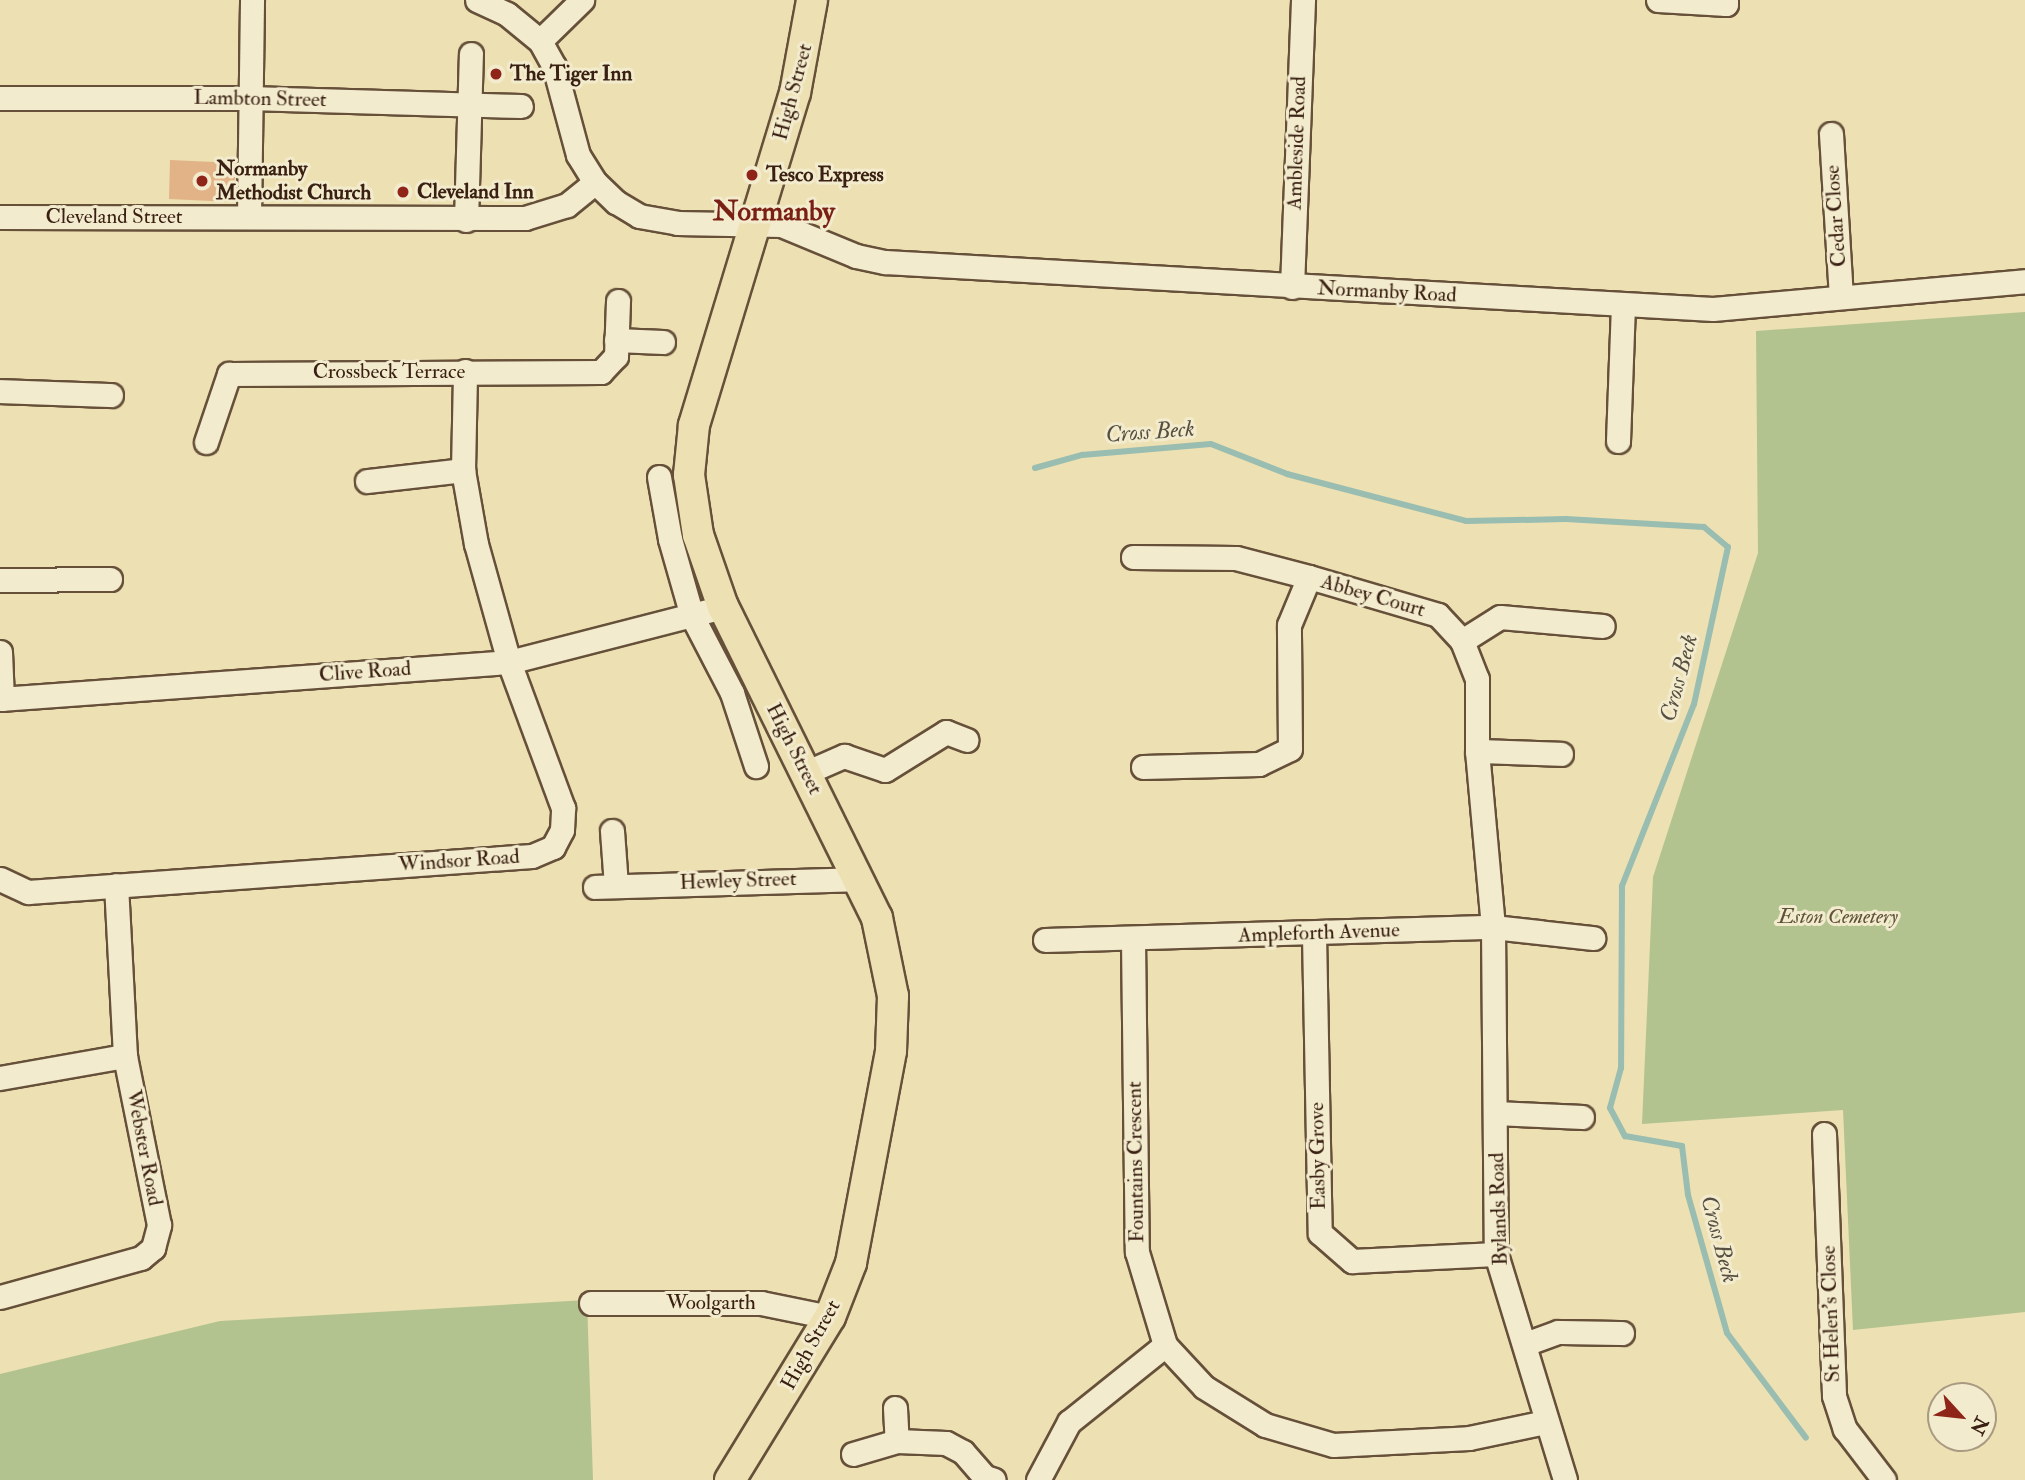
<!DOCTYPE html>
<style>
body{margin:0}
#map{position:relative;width:2025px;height:1480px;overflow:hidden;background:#ede0b2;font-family:"IM FELL Double Pica",serif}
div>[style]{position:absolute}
.green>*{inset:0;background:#b2c390}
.stream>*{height:6px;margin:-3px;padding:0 3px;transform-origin:3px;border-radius:3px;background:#99bdb0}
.building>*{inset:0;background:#e1b387}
.roads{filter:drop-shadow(2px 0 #66503a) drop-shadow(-2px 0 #66503a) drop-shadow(0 2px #66503a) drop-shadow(0 -2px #66503a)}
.minor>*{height:23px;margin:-11.5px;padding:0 11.5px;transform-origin:11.5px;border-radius:11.5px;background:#f3ebcd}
.major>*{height:30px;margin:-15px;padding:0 15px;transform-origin:15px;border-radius:15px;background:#ede0b2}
.dots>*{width:19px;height:19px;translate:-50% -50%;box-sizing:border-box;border:4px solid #f3ebcd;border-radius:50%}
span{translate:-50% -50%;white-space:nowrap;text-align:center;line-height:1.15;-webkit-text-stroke:6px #f3ebcd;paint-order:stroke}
.poi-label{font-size:21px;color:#392012;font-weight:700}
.left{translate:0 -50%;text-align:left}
.street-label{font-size:21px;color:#392012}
.park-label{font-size:21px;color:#5d5138;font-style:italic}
.water-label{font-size:23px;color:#564f41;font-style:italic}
.district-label{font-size:28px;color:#7a1f14;font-weight:700}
.north{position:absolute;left:1927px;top:1382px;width:70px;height:70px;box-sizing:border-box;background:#f3ebcd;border:2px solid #a99a82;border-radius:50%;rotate:117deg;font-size:19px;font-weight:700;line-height:28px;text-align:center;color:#392012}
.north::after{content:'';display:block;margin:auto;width:24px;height:32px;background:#8f2418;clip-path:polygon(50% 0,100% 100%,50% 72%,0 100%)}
</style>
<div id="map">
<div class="green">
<i style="clip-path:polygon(2025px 312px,2025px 1312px,1853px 1330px,1843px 1110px,1642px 1124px,1653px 877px,1758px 553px,1756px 331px)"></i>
<i style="clip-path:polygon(587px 1300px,593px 1480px,0 1480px,0 1374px,220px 1321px)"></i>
</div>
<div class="stream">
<i style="left:1035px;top:468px;width:49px;rotate:-15.5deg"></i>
<i style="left:1082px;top:455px;width:129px;rotate:-4.9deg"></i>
<i style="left:1211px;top:444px;width:82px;rotate:21.5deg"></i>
<i style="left:1287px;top:474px;width:185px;rotate:14.7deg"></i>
<i style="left:1466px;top:521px;width:100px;rotate:-1.1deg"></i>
<i style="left:1566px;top:519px;width:138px;rotate:3.3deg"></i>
<i style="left:1704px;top:527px;width:31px;rotate:40deg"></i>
<i style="left:1728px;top:547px;width:161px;rotate:102.2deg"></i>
<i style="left:1694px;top:704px;width:196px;rotate:111.6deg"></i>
<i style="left:1622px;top:886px;width:182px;rotate:90.3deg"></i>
<i style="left:1621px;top:1068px;width:41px;rotate:105.4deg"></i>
<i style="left:1610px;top:1108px;width:32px;rotate:62deg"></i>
<i style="left:1625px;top:1136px;width:58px;rotate:10deg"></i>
<i style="left:1682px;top:1146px;width:49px;rotate:83deg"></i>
<i style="left:1688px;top:1195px;width:143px;rotate:74.2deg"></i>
<i style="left:1727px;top:1333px;width:131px;rotate:53deg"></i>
</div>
<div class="building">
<i style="clip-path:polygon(170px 160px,236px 163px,234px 202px,169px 199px)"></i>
</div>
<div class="roads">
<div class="minor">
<i style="left:477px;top:0;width:33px;rotate:25deg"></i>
<i style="left:507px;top:14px;width:43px;rotate:39.3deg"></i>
<i style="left:540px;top:41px;width:29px;rotate:61deg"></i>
<i style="left:554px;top:66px;width:92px;rotate:74.9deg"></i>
<i style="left:578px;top:155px;width:32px;rotate:58deg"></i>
<i style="left:595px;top:182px;width:29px;rotate:44deg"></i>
<i style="left:616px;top:202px;width:27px;rotate:31deg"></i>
<i style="left:639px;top:216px;width:39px;rotate:10deg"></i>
<i style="left:677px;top:223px;width:104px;rotate:1.1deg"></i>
<i style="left:781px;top:225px;width:81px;rotate:22.5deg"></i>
<i style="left:856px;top:256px;width:30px;rotate:12deg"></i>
<i style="left:885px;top:262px;width:829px;rotate:3.25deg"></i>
<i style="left:1713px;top:309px;width:313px;rotate:-5.1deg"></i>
<i style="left:1658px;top:0;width:68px;rotate:3.4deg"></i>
<i style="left:1726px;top:4px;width:4px;rotate:-90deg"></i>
<i style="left:540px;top:41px;width:59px;rotate:-44.3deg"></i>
<i style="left:0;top:98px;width:249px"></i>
<i style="left:249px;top:98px;width:272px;rotate:1.7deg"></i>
<i style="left:1831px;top:134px;width:163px;rotate:86.5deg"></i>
<i style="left:0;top:217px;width:525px;rotate:0.11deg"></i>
<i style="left:525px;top:218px;width:44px;rotate:-17.2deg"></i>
<i style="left:567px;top:205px;width:36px;rotate:-39deg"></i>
<i style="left:249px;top:217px;width:217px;rotate:-89.2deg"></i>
<i style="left:466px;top:220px;width:166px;rotate:-88.3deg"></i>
<i style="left:1292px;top:287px;width:287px;rotate:-87.8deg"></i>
<i style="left:616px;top:340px;width:47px;rotate:2.4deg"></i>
<i style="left:0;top:391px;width:111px;rotate:2.1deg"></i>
<i style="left:1618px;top:441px;width:135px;rotate:-87.9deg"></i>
<i style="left:206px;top:442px;width:72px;rotate:-71.3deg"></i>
<i style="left:229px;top:374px;width:372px;rotate:-0.3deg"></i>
<i style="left:601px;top:372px;width:22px;rotate:-47deg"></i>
<i style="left:616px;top:356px;width:55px;rotate:-87.9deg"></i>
<i style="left:659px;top:477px;width:63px;rotate:79.9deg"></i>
<i style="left:670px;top:539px;width:80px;rotate:74.1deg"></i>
<i style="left:692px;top:616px;width:87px;rotate:62.5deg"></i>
<i style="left:732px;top:693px;width:77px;rotate:71.8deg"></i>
<i style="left:367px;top:481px;width:97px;rotate:-6.5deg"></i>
<i style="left:1133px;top:557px;width:103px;rotate:0.6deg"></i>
<i style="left:1236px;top:558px;width:75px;rotate:14.6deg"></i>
<i style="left:0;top:580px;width:110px;rotate:-0.5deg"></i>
<i style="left:1462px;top:641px;width:45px;rotate:-32.3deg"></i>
<i style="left:1500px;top:617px;width:103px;rotate:5deg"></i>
<i style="left:0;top:652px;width:47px;rotate:87.6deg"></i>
<i style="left:0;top:699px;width:510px;rotate:-4.16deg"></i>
<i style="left:509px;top:662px;width:221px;rotate:-14.4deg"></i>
<i style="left:1477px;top:751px;width:84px;rotate:2deg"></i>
<i style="left:1143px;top:767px;width:116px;rotate:-1.5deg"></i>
<i style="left:1259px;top:764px;width:34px;rotate:-26deg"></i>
<i style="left:1290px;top:749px;width:124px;rotate:-90.5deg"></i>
<i style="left:1289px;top:625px;width:52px;rotate:-67.4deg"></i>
<i style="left:1309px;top:577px;width:134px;rotate:16.4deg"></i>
<i style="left:1438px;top:615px;width:35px;rotate:47deg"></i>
<i style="left:1462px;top:641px;width:41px;rotate:68.5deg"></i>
<i style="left:1477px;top:679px;width:72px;rotate:90deg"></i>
<i style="left:1477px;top:751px;width:177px;rotate:84.8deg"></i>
<i style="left:1493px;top:927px;width:327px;rotate:89.5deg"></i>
<i style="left:1496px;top:1254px;width:236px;rotate:73deg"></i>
<i style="left:805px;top:773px;width:43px;rotate:-23.6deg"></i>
<i style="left:844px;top:756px;width:43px;rotate:18.9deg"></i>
<i style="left:885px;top:770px;width:72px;rotate:-31.9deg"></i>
<i style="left:946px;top:732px;width:22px;rotate:21deg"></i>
<i style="left:612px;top:831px;width:54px;rotate:85.8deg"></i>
<i style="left:0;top:879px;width:31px;rotate:25deg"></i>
<i style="left:28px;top:892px;width:505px;rotate:-4.09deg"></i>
<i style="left:532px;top:856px;width:23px;rotate:-23deg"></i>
<i style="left:553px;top:847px;width:19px;rotate:-62deg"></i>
<i style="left:562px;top:830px;width:22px;rotate:-87deg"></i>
<i style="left:563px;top:808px;width:156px;rotate:-110.3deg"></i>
<i style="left:509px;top:662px;width:123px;rotate:-105.6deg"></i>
<i style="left:476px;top:544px;width:75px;rotate:-100deg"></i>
<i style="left:463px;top:470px;width:99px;rotate:-88.8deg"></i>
<i style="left:595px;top:887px;width:265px;rotate:-1.7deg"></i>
<i style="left:1314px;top:934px;width:299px;rotate:88.9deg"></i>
<i style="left:1320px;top:1233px;width:43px;rotate:41.2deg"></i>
<i style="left:1352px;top:1261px;width:144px;rotate:-2.8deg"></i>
<i style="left:1045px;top:940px;width:448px;rotate:-1.7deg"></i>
<i style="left:1493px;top:927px;width:101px;rotate:6.3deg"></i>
<i style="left:1133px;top:940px;width:312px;rotate:89.3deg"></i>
<i style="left:1137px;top:1252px;width:97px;rotate:73.2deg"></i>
<i style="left:1165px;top:1345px;width:57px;rotate:47.1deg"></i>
<i style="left:1204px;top:1387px;width:72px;rotate:31.9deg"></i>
<i style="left:1265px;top:1425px;width:71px;rotate:16.4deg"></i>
<i style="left:1333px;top:1445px;width:136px;rotate:-2.9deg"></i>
<i style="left:1469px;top:1438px;width:78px;rotate:-11.9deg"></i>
<i style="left:0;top:1078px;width:127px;rotate:-10deg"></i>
<i style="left:1496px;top:1113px;width:86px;rotate:2.7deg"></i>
<i style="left:1824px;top:1134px;width:262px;rotate:87.8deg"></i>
<i style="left:1834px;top:1396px;width:35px;rotate:72deg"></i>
<i style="left:1845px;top:1429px;width:64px;rotate:52.6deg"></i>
<i style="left:0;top:1297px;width:146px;rotate:-15.5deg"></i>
<i style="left:141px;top:1258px;width:16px;rotate:-40deg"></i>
<i style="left:153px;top:1248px;width:24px;rotate:-75deg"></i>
<i style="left:159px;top:1225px;width:172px;rotate:-101.4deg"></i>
<i style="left:125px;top:1056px;width:171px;rotate:-93deg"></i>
<i style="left:591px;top:1303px;width:170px"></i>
<i style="left:761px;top:1303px;width:70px;rotate:11.5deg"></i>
<i style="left:1525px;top:1344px;width:35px;rotate:-20deg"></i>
<i style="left:1558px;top:1332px;width:64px;rotate:0.9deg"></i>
<i style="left:895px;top:1408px;width:33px;rotate:87deg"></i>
<i style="left:853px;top:1454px;width:46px;rotate:-16.5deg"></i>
<i style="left:897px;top:1441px;width:49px;rotate:2.3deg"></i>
<i style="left:946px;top:1443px;width:19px;rotate:28deg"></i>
<i style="left:963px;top:1452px;width:33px;rotate:49deg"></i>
<i style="left:985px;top:1477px;width:9px;rotate:18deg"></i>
<i style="left:1038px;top:1480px;width:66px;rotate:-61.9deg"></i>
<i style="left:1069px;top:1422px;width:123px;rotate:-38.7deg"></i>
</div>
<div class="major">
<i style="left:730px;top:1480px;width:191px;rotate:-58.5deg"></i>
<i style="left:830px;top:1317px;width:58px;rotate:-68.7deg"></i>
<i style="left:851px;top:1263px;width:216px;rotate:-79.3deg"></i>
<i style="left:891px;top:1051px;width:55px;rotate:-87.9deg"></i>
<i style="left:893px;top:996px;width:80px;rotate:-101.6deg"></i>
<i style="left:877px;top:918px;width:347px;rotate:-116.3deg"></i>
<i style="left:723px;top:607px;width:76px;rotate:-109.1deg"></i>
<i style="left:698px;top:535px;width:61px;rotate:-98.5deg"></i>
<i style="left:689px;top:475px;width:50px;rotate:-84.3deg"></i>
<i style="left:694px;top:425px;width:347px;rotate:-73.1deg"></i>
<i style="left:795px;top:93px;width:95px;rotate:-79.6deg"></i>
</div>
</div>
<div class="dots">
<i style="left:496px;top:74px;background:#8f2418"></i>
<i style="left:752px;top:175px;background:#8f2418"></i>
<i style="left:202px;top:181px;background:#8f2418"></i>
<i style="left:403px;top:192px;background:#8f2418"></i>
</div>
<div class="poi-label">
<span class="left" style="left:510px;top:74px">The Tiger Inn</span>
<span class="left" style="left:216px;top:181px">Normanby<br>Methodist Church</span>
<span class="left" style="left:766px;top:175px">Tesco Express</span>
<span class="left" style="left:417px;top:192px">Cleveland Inn</span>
</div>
<div class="street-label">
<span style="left:793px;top:92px;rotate:-75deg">High Street</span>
<span style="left:260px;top:99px;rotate:1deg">Lambton Street</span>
<span style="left:1297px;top:143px;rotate:-88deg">Ambleside Road</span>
<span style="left:1836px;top:216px;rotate:-94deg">Cedar Close</span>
<span style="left:114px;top:217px">Cleveland Street</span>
<span style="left:1387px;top:292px;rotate:3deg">Normanby Road</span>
<span style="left:389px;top:372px">Crossbeck Terrace</span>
<span style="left:1373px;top:596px;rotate:16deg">Abbey Court</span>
<span style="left:365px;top:672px;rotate:-4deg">Clive Road</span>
<span style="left:794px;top:749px;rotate:63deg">High Street</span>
<span style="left:459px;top:861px;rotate:-4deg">Windsor Road</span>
<span style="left:738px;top:881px;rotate:-2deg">Hewley Street</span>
<span style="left:1319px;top:933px;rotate:-2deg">Ampleforth Avenue</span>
<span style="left:144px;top:1148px;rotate:79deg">Webster Road</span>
<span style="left:1318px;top:1156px;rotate:-91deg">Easby Grove</span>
<span style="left:1136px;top:1162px;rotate:-91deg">Fountains Crescent</span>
<span style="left:1499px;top:1209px;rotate:-92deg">Bylands Road</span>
<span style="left:711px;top:1303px">Woolgarth</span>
<span style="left:1831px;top:1314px;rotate:-92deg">St Helen's Close</span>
<span style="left:811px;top:1345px;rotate:-61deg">High Street</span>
</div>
<div class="park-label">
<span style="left:1838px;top:917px">Eston Cemetery</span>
</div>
<div class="water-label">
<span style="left:1150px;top:432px;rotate:-4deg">Cross Beck</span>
<span style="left:1679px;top:678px;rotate:-75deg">Cross Beck</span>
<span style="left:1719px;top:1239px;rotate:75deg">Cross Beck</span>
</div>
<div class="district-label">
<span style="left:774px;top:212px">Normanby</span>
</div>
<div class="north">N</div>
</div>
